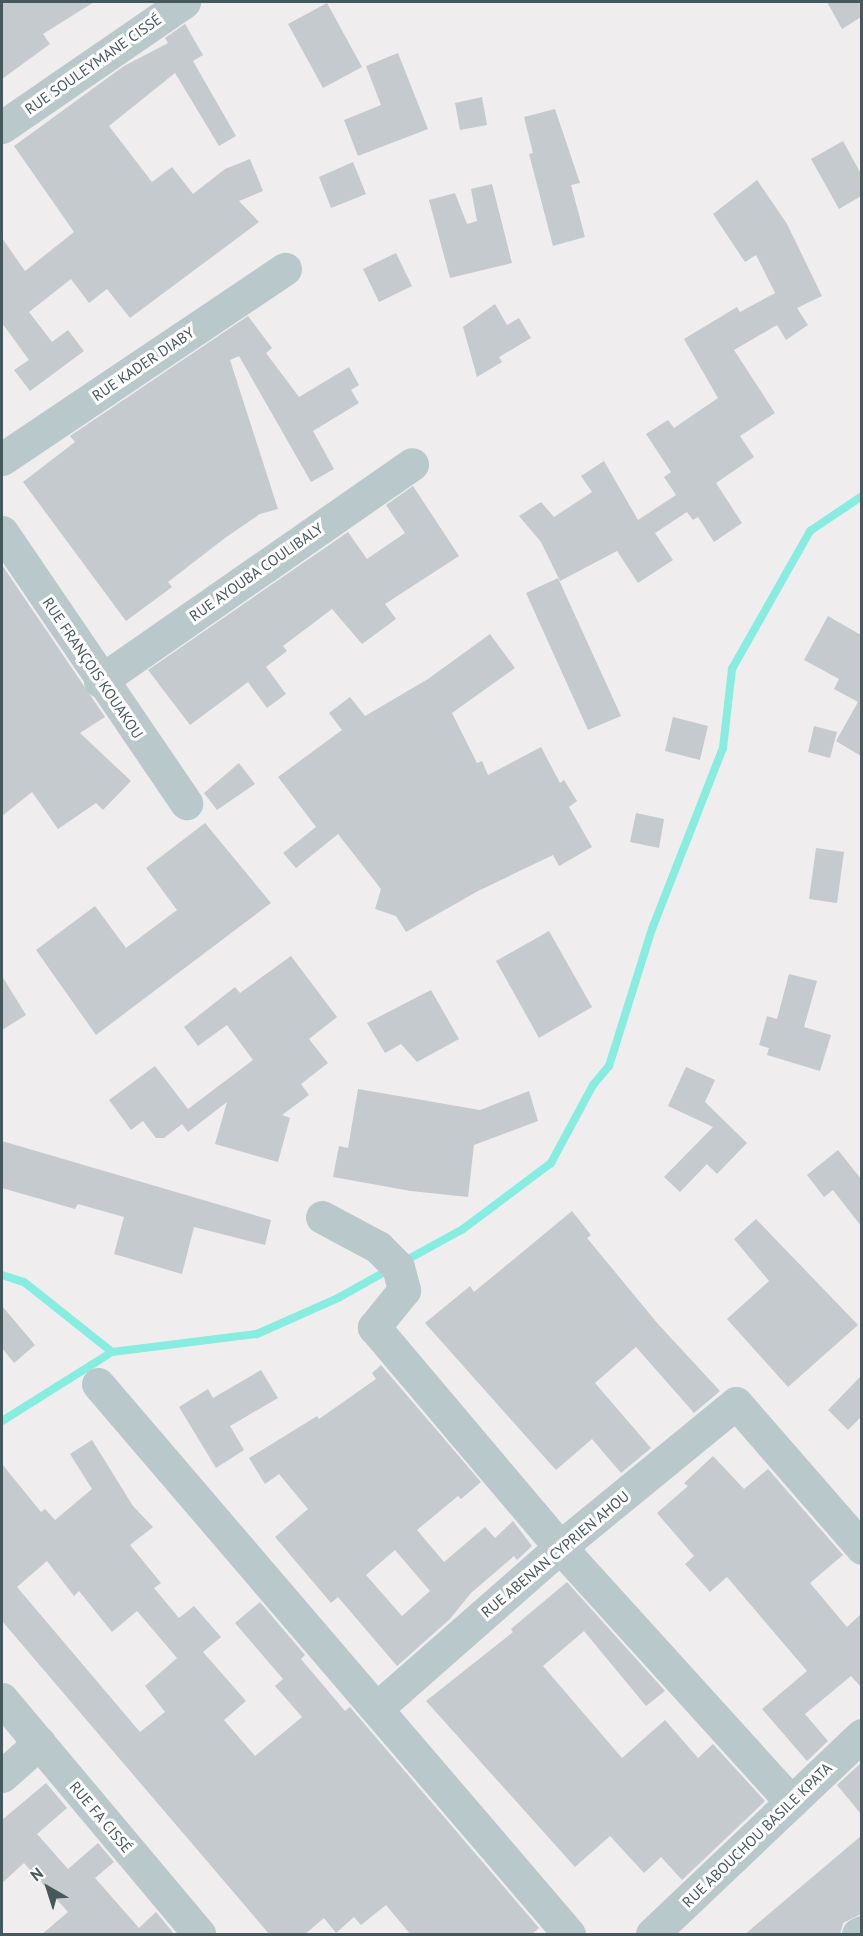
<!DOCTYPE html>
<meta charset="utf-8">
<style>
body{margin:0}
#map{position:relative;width:863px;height:1936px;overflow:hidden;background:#f0edee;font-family:"PT Sans",sans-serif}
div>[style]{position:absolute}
.stream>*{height:8px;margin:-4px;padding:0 4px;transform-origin:4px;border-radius:4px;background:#86ede0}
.building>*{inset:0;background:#c4cacd}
.minor>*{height:33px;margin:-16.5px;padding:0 16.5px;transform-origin:16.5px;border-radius:16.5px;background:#b8c8cb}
span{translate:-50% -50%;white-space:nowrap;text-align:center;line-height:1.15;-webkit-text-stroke:6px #fff;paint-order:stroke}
.street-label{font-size:15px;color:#45585b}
.frame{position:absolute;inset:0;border:3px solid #45585b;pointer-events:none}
.north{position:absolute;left:18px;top:1858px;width:60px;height:60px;-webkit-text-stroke:4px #fff;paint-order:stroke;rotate:321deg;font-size:16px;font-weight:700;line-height:24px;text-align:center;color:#45585b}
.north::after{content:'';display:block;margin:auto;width:21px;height:27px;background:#45585b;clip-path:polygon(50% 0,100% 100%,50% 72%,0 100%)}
</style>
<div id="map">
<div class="stream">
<i style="left:403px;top:1262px;width:68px;rotate:-28.8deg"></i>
<i style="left:463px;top:1229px;width:110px;rotate:-36.9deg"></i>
<i style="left:551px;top:1163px;width:89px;rotate:-61.7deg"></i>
<i style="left:593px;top:1085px;width:25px;rotate:-50deg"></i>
<i style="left:609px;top:1066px;width:144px;rotate:-72.6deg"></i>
<i style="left:652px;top:929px;width:194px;rotate:-68.6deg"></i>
<i style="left:723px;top:748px;width:80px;rotate:-83.5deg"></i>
<i style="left:732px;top:669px;width:159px;rotate:-60.5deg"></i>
<i style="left:810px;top:531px;width:63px;rotate:-33.9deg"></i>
<i style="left:2px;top:1275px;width:23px;rotate:18deg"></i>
<i style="left:24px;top:1282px;width:112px;rotate:38.5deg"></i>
<i style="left:2px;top:1421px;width:130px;rotate:-32.1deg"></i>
<i style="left:112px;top:1352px;width:146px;rotate:-7.1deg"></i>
<i style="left:257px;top:1334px;width:89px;rotate:-24deg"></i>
<i style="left:338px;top:1298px;width:60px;rotate:-29.1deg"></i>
</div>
<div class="building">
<i style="clip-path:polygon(2px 2px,94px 2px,43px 34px,50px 44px,2px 79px)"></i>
<i style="clip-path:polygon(827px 2px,861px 2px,861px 17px,842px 29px)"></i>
<i style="clip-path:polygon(327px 3px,362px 67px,323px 88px,288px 24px)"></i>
<i style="clip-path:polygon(185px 24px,203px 55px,193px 61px,236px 136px,219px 146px,175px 73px,109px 126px,152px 182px,172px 167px,193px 194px,225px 169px,250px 159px,263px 191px,239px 201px,259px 222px,130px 318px,107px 289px,89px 303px,71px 279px,29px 312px,52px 342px,68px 330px,84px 351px,30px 391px,14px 370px,29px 360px,2px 323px,2px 238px,25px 271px,74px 232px,14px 146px,124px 66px,168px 43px,165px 38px)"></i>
<i style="clip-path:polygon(398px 53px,428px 129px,358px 156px,344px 120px,381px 105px,366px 66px)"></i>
<i style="clip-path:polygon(482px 97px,487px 125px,460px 130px,455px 103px)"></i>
<i style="clip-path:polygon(555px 109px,580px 183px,571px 185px,585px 237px,553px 246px,529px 154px,533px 153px,524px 117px)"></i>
<i style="clip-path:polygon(843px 141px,861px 174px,861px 196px,839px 209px,811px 159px)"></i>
<i style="clip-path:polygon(353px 162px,366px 194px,331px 208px,319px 177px)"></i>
<i style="clip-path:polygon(757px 180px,787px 224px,822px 296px,797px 308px,808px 325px,786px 340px,777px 325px,734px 350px,775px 413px,740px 436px,754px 457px,716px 483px,742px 523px,714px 542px,698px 517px,693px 520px,687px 512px,655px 533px,673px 560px,638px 583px,617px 551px,560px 581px,541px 542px,519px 516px,541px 502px,554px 517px,592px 492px,581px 476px,604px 461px,638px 520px,676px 495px,664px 477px,671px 472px,646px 434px,668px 420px,674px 428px,718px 398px,684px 339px,737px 307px,740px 312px,775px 293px,756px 255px,745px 262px,713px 214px)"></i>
<i style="clip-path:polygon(492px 184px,512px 263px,450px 278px,429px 200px,455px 193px,467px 224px,477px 221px,471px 189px)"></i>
<i style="clip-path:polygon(396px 253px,412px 286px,379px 302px,363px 269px)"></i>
<i style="clip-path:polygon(495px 304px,507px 325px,519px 318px,531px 338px,499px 357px,502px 362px,477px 377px,463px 327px)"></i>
<i style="clip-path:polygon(248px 316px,272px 348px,266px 353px,299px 397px,349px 367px,359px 385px,351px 390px,359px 403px,313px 431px,334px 469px,311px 482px,239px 356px,230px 360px,278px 509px,260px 514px,225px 538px,168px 582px,172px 587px,126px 621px,23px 482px,75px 442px,70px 436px)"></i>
<i style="clip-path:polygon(413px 486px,459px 556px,385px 604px,396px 619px,362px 644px,332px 609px,283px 646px,287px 651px,266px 667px,286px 694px,267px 708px,248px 682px,190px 725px,148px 670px,348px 532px,367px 559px,405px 533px,386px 505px)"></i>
<i style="clip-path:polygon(2px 565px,105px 717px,80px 733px,131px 781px,103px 810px,96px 803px,58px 829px,32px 792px,2px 816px)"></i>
<i style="clip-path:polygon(558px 578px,621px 716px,588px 730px,526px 593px)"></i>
<i style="clip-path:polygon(828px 616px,861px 635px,861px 756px,836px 741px,858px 702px,834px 689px,839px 679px,804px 660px)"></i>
<i style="clip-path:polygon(490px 634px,515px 668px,452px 713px,477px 763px,482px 761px,488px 775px,541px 747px,560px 783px,564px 780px,577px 801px,569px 807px,592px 847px,559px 866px,553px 855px,478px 891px,406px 932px,396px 916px,375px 909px,381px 889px,338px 834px,296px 868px,283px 853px,316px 827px,278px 777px,342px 730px,329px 713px,350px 697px,365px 716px,428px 679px)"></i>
<i style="clip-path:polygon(673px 717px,708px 726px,700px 760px,665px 751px)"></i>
<i style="clip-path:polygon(814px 726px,837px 732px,830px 758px,808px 752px)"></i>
<i style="clip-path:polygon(239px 763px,255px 784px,217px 810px,204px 793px)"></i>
<i style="clip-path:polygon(636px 813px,664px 819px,659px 848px,630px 842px)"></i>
<i style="clip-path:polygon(205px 823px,271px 903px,96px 1035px,36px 950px,95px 906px,126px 948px,177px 910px,146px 868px)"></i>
<i style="clip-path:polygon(816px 848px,844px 852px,837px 903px,809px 899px)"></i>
<i style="clip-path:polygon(549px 931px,592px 1007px,539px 1038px,496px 961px)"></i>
<i style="clip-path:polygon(291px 956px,337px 1017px,309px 1039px,328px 1063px,301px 1084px,309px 1095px,282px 1115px,290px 1118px,278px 1162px,215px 1144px,227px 1102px,188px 1132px,182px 1124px,164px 1138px,156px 1138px,143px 1121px,131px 1130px,109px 1100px,155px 1066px,188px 1109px,253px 1060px,227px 1025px,198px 1046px,184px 1027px,235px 987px,240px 993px)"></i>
<i style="clip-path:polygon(789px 974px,817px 981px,804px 1027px,831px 1035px,820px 1071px,767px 1055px,769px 1048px,759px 1045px,767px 1016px,777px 1019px)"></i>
<i style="clip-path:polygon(2px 976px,26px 1015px,2px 1030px)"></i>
<i style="clip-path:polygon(431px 990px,459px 1039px,417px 1062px,401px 1044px,385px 1053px,367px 1023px)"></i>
<i style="clip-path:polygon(686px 1067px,715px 1080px,705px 1102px,747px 1143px,717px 1174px,707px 1164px,680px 1192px,664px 1177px,713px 1127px,668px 1106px)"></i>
<i style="clip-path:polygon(358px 1089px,480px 1110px,529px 1091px,538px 1121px,474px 1145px,468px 1197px,411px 1191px,333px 1177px,339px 1146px,348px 1148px)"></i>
<i style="clip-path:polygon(2px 1141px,271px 1220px,265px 1245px,194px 1227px,182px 1274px,114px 1254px,124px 1217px,78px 1204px,75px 1209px,2px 1188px)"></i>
<i style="clip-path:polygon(838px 1150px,861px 1179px,861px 1226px,833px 1190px,824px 1197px,807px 1175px)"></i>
<i style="clip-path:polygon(572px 1211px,591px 1235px,587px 1238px,658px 1324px,720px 1391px,694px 1413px,636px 1347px,595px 1383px,651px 1448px,621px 1473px,592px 1439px,556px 1470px,425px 1323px,470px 1286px,474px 1292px)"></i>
<i style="clip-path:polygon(756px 1219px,858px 1325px,788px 1387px,727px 1319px,769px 1281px,734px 1239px)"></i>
<i style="clip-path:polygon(2px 1306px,35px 1345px,14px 1363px,2px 1348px)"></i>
<i style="clip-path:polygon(evenodd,381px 1365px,481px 1482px,461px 1499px,458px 1496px,417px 1530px,444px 1562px,485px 1527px,495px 1538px,513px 1521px,532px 1546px,517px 1560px,514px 1556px,471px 1593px,450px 1619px,397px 1666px,338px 1597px,331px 1603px,275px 1537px,308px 1509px,279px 1474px,265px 1484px,249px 1458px,317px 1416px,319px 1419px,376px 1379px,372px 1373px,381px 1365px,395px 1550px,430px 1591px,402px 1616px,366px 1575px,395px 1550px)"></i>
<i style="clip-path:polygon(261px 1370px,278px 1398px,230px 1426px,244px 1450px,216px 1468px,179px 1407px,208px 1389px,213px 1398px)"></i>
<i style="clip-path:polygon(861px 1376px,861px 1417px,848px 1430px,828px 1410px)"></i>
<i style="clip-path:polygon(evenodd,92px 1440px,133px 1506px,153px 1527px,130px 1545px,161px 1583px,154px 1588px,179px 1618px,194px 1606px,221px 1637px,203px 1652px,246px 1701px,224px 1720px,255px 1756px,302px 1717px,275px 1686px,283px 1679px,235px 1623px,260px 1602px,305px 1655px,301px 1659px,345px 1711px,350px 1707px,539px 1928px,531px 1935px,411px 1935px,386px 1905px,361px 1925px,354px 1917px,336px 1933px,324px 1918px,304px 1935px,270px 1935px,2px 1621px,2px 1464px,41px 1512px,45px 1509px,55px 1520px,92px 1489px,70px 1454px,92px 1440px,47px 1561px,74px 1596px,79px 1591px,112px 1632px,137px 1611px,177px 1658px,145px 1686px,165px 1712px,140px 1732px,17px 1587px,47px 1561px)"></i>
<i style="clip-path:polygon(713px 1456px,744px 1489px,768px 1469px,843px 1555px,810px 1583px,847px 1627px,861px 1614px,861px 1687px,851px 1676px,805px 1714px,828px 1741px,807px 1761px,762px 1709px,807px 1671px,727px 1577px,710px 1592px,685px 1564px,694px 1556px,657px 1513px,688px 1486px,684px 1483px)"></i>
<i style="clip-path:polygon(567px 1582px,665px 1691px,646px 1706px,584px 1631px,543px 1666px,622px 1758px,665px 1720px,698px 1758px,713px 1744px,765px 1801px,682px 1880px,661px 1857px,644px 1873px,610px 1836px,575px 1867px,426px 1701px,513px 1632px,511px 1629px)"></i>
<i style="clip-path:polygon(861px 1763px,861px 1814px,837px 1785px)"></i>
<i style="clip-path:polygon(46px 1783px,67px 1808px,37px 1834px,68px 1869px,98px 1843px,114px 1862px,95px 1878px,139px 1928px,156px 1912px,175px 1935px,41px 1935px,68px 1912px,24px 1863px,2px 1883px,2px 1820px)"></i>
<i style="clip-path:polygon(861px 1836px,861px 1914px,843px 1923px,840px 1935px,744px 1935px)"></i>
</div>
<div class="minor">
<i style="left:2px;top:127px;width:221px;rotate:-34.5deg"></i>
<i style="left:2px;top:459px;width:341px;rotate:-33.9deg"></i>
<i style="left:2px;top:532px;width:328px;rotate:55.8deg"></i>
<i style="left:100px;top:681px;width:380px;rotate:-34.8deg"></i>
<i style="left:322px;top:1217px;width:64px;rotate:28.2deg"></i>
<i style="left:378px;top:1247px;width:28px;rotate:45deg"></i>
<i style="left:398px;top:1267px;width:24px;rotate:75deg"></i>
<i style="left:404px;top:1290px;width:48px;rotate:129deg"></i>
<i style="left:374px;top:1327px;width:288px;rotate:49.8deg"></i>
<i style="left:560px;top:1547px;width:344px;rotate:47.8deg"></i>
<i style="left:98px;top:1384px;width:724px;rotate:49.42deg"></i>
<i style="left:2px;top:1699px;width:307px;rotate:50deg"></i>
<i style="left:377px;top:1708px;width:244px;rotate:-41.3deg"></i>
<i style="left:560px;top:1547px;width:227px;rotate:-39.3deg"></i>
<i style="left:736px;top:1403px;width:192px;rotate:49deg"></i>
<i style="left:2px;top:1776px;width:50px;rotate:-41.7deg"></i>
<i style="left:652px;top:1934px;width:289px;rotate:-43.5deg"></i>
<i style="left:858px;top:1934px;width:4px;rotate:-27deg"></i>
</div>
<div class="street-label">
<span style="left:93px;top:64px;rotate:-35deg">RUE SOULEYMANE CISSÉ</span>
<span style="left:143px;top:364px;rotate:-34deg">RUE KADER DIABY</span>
<span style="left:256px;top:572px;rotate:-35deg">RUE AYOUBA COULIBALY</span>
<span style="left:93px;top:668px;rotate:56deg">RUE FRANÇOIS KOUAKOU</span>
<span style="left:555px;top:1554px;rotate:-40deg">RUE ABENAN CYPRIEN AHOU</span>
<span style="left:101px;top:1817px;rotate:50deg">RUE FA CISSÉ</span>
<span style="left:757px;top:1835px;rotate:-44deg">RUE ABOUCHOU BASILE KPATA</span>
</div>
<div class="frame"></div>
<div class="north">N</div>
</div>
